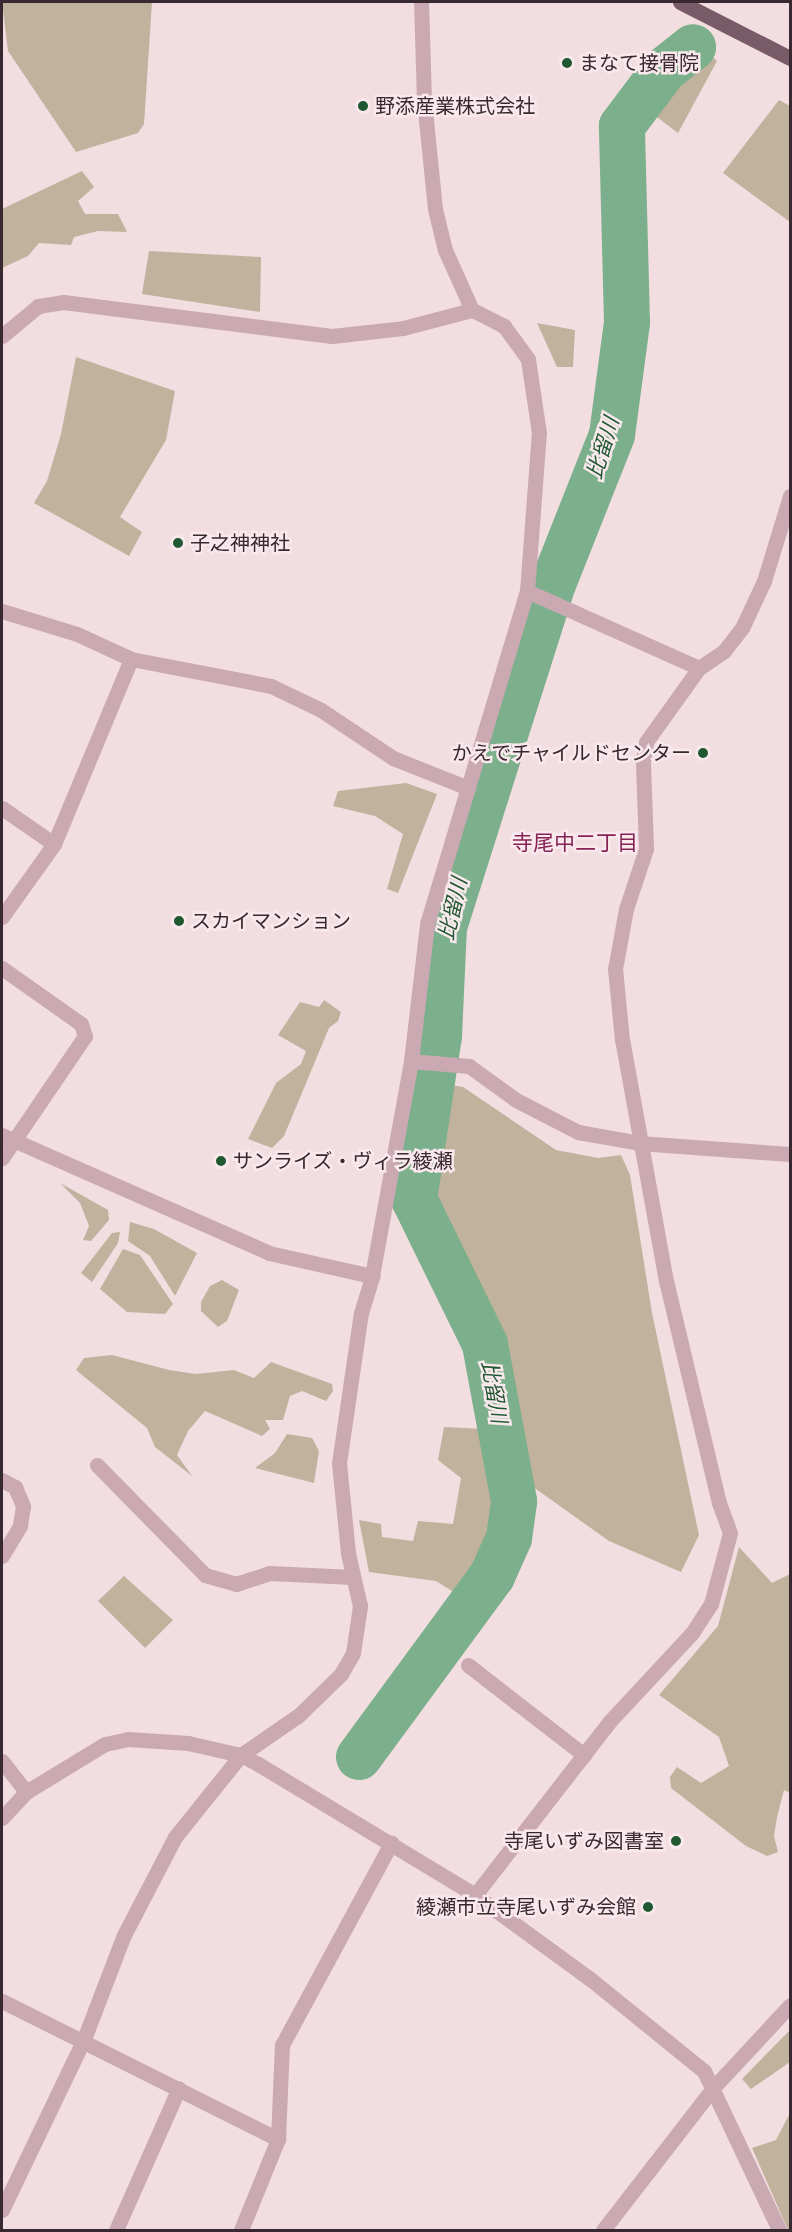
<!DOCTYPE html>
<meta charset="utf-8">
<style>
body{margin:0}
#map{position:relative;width:792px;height:2232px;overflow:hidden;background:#f2dde1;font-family:"DejaVu Sans","Noto Sans JP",sans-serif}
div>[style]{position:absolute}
.green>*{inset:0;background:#c1b29d}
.river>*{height:46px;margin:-23px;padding:0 23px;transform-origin:23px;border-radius:23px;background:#7caf8b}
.minor>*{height:15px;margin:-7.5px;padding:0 7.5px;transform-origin:7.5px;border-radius:7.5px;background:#caa9b2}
.primary>*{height:15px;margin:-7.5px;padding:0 7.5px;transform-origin:7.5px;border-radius:7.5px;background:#795a67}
.dots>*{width:16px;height:16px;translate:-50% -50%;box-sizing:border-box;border:3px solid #f9e9ed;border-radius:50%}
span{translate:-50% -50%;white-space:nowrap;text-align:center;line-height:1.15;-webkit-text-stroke:5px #f9e9ed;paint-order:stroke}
.poi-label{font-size:20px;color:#37292f}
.left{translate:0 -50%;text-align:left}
.right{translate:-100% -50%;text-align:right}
.water-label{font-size:21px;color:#1f5831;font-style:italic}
.neighbourhood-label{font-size:21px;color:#852354}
.frame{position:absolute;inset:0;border:3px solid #37292f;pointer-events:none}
</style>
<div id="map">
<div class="green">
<i style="clip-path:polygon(2px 2px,152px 2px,144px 124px,138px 133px,76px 152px,8px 51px)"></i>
<i style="clip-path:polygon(697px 43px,717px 61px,678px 133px,645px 108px)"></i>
<i style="clip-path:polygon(779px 100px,790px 106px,790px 222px,723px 173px)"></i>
<i style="clip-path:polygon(82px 171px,94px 187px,78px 201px,85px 214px,118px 214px,127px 232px,98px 231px,74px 237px,71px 245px,39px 243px,28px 256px,2px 268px,2px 209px)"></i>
<i style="clip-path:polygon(149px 251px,261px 257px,260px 312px,142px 294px)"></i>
<i style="clip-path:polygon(537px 323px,575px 330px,573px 367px,557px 367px)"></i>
<i style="clip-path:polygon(76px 357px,175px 391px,166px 440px,120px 517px,142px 532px,129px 556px,34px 503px,47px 481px,61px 434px)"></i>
<i style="clip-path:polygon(406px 783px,437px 794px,398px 893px,387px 889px,403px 834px,375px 816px,333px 806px,338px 791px)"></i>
<i style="clip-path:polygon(324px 1000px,341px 1012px,338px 1021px,329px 1028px,284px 1136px,272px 1148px,248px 1139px,276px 1083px,301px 1064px,306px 1051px,278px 1035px,300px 1002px,319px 1007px)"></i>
<i style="clip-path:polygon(443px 1084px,463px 1087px,556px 1150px,598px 1158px,621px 1155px,630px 1175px,652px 1313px,699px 1535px,681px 1572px,609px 1541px,529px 1484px,506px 1428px,492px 1343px,422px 1196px)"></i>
<i style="clip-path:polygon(60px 1183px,108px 1210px,109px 1220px,91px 1241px,83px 1240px,89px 1226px,80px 1203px)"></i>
<i style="clip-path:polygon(130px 1222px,154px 1229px,197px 1253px,175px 1296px,150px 1256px,128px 1241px)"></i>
<i style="clip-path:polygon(120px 1232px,118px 1243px,92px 1282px,81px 1273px,112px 1233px)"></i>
<i style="clip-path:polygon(123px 1249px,140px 1255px,173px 1304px,165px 1314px,127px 1312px,100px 1289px)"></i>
<i style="clip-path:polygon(222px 1280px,239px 1290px,227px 1321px,218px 1327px,201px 1311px,201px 1302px,210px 1286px)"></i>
<i style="clip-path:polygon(112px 1355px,169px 1370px,196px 1374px,234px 1370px,254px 1378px,271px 1362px,332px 1384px,333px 1391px,326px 1401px,302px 1391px,290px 1396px,283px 1420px,265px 1420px,270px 1429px,262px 1436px,205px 1411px,188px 1431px,177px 1455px,192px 1476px,155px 1447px,147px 1428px,76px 1370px,84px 1358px)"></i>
<i style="clip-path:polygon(444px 1427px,485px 1429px,508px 1498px,504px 1535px,489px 1574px,468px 1601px,436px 1581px,369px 1572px,359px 1520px,381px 1524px,382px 1537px,413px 1541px,418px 1521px,453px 1524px,461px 1478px,438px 1460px)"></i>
<i style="clip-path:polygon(287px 1434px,312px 1438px,319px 1451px,314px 1483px,255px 1468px,275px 1453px)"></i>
<i style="clip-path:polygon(739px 1547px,772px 1583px,790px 1574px,790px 1793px,784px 1790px,777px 1817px,774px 1836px,778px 1852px,767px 1856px,746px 1846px,671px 1788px,670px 1777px,677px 1767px,701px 1783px,729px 1766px,719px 1737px,659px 1695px,718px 1626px)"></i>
<i style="clip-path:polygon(124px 1576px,173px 1620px,145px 1648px,98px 1601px)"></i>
<i style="clip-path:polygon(790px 2030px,790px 2062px,751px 2089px,742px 2079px)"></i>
<i style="clip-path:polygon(790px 2113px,790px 2230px,788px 2230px,752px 2148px,776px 2140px)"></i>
</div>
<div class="river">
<i style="left:359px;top:1757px;width:225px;rotate:-53.7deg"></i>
<i style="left:492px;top:1576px;width:42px;rotate:-65.9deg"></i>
<i style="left:509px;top:1538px;width:37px;rotate:-82deg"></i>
<i style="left:514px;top:1501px;width:160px;rotate:-100.5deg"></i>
<i style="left:485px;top:1344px;width:161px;rotate:-116.1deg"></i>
<i style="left:414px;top:1199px;width:165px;rotate:-81.3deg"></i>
<i style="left:439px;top:1036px;width:109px;rotate:-87.4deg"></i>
<i style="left:444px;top:927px;width:360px;rotate:-72.4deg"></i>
<i style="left:553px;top:584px;width:160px;rotate:-68.4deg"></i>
<i style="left:612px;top:435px;width:114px;rotate:-82.4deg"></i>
<i style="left:627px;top:322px;width:196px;rotate:-91.5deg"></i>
<i style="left:622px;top:126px;width:70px;rotate:-53.1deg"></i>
<i style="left:664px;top:70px;width:37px;rotate:-38deg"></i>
</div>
<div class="minor">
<i style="left:2px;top:336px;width:47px;rotate:-39.8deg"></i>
<i style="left:38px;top:306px;width:25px;rotate:-9deg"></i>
<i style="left:63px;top:302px;width:271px;rotate:7.2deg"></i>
<i style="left:332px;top:336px;width:71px;rotate:-6.4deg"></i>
<i style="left:403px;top:328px;width:71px;rotate:-14.6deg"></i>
<i style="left:527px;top:591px;width:188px;rotate:24.1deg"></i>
<i style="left:2px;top:611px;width:78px;rotate:17deg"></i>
<i style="left:77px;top:634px;width:60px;rotate:24.8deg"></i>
<i style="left:131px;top:659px;width:143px;rotate:10.9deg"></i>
<i style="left:271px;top:686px;width:55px;rotate:25.6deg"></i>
<i style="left:321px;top:710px;width:87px;rotate:33.7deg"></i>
<i style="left:393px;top:758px;width:81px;rotate:21.8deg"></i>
<i style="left:2px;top:808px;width:63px;rotate:34.7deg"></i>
<i style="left:2px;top:917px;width:90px;rotate:-54.5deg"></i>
<i style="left:54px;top:844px;width:200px;rotate:-67.4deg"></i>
<i style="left:2px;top:968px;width:97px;rotate:35.3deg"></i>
<i style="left:81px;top:1024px;width:13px;rotate:72deg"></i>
<i style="left:85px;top:1036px;width:148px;rotate:124.2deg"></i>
<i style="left:411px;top:1061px;width:58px;rotate:4.9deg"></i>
<i style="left:469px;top:1066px;width:58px;rotate:35.9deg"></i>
<i style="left:516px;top:1100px;width:70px;rotate:27.3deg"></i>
<i style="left:578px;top:1132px;width:62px;rotate:10.2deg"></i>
<i style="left:639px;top:1143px;width:151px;rotate:4.2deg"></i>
<i style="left:2px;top:1135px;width:292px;rotate:23.8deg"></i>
<i style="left:269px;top:1253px;width:106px;rotate:12.6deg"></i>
<i style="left:97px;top:1465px;width:154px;rotate:45.5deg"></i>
<i style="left:205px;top:1575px;width:32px;rotate:16deg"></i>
<i style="left:236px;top:1584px;width:35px;rotate:-18deg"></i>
<i style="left:269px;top:1573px;width:84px;rotate:2.7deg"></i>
<i style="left:2px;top:1480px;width:15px;rotate:28deg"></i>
<i style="left:15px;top:1487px;width:21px;rotate:67deg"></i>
<i style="left:23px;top:1506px;width:20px;rotate:99deg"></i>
<i style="left:20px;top:1526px;width:35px;rotate:121deg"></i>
<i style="left:468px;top:1665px;width:147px;rotate:37.8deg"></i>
<i style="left:2px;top:1761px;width:39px;rotate:52deg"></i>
<i style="left:2px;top:1818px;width:35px;rotate:-47deg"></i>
<i style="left:26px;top:1792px;width:92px;rotate:-31.3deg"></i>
<i style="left:105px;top:1744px;width:24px;rotate:-12deg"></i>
<i style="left:128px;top:1739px;width:60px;rotate:3.8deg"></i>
<i style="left:188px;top:1743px;width:54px;rotate:12.8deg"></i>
<i style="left:241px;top:1755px;width:19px;rotate:28deg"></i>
<i style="left:258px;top:1764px;width:253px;rotate:31.1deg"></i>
<i style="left:475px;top:1895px;width:141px;rotate:36.1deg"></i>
<i style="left:589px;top:1978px;width:148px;rotate:39deg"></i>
<i style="left:704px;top:2071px;width:176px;rotate:64.7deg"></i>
<i style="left:475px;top:1895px;width:220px;rotate:-52.2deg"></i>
<i style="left:610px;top:1721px;width:120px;rotate:-47deg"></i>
<i style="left:692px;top:1633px;width:35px;rotate:-57deg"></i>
<i style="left:711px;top:1604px;width:73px;rotate:-75deg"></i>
<i style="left:730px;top:1533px;width:32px;rotate:-110deg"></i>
<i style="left:719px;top:1503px;width:228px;rotate:-103.4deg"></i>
<i style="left:666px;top:1281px;width:245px;rotate:-100.3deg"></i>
<i style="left:622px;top:1040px;width:71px;rotate:-95.6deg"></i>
<i style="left:615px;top:969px;width:61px;rotate:-79.6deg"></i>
<i style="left:626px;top:909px;width:63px;rotate:-71.6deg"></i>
<i style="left:646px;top:849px;width:88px;rotate:-92deg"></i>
<i style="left:643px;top:761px;width:19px;rotate:-81deg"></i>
<i style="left:646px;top:742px;width:91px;rotate:-54.4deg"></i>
<i style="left:699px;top:668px;width:30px;rotate:-34deg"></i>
<i style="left:724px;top:651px;width:29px;rotate:-52deg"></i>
<i style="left:742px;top:628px;width:52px;rotate:-64.9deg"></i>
<i style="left:764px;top:581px;width:89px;rotate:-73deg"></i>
<i style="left:2px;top:2001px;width:309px;rotate:26.6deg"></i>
<i style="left:2px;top:2210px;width:190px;rotate:-64.4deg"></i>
<i style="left:84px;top:2039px;width:111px;rotate:-69deg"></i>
<i style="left:124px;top:1935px;width:110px;rotate:-62.5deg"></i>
<i style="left:175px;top:1837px;width:105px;rotate:-51.2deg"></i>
<i style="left:241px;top:1755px;width:70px;rotate:-34.6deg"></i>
<i style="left:299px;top:1715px;width:59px;rotate:-44.3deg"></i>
<i style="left:341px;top:1674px;width:24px;rotate:-60deg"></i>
<i style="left:353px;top:1653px;width:48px;rotate:-81.5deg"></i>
<i style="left:360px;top:1606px;width:54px;rotate:-102.8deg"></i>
<i style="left:348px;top:1553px;width:90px;rotate:-95.7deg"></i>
<i style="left:339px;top:1463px;width:152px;rotate:-81.7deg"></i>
<i style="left:361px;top:1313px;width:39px;rotate:-73deg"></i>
<i style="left:372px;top:1276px;width:219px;rotate:-79.7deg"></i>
<i style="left:411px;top:1061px;width:138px;rotate:-83.3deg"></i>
<i style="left:427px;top:924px;width:348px;rotate:-73.3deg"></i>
<i style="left:527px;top:591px;width:158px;rotate:-85.7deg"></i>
<i style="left:539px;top:433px;width:75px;rotate:-98.5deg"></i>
<i style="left:528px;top:359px;width:41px;rotate:-126deg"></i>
<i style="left:504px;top:326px;width:36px;rotate:-153deg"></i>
<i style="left:472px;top:310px;width:66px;rotate:-114.2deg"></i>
<i style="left:445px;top:250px;width:42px;rotate:-103.7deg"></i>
<i style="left:435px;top:209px;width:109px;rotate:-95.8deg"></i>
<i style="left:424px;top:101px;width:99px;rotate:-91.7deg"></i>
<i style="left:116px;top:2230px;width:155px;rotate:-66.1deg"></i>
<i style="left:241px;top:2230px;width:98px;rotate:-67.9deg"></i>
<i style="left:278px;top:2139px;width:94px;rotate:-87.6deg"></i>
<i style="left:282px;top:2045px;width:230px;rotate:-61.6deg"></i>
<i style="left:603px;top:2230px;width:180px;rotate:-52.2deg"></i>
<i style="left:713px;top:2088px;width:113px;rotate:-47.1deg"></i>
</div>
<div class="primary">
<i style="left:680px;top:2px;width:123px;rotate:27deg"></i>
</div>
<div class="dots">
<i style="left:567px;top:63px;background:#1f5831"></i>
<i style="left:363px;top:106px;background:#1f5831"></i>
<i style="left:178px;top:543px;background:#1f5831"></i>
<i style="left:703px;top:753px;background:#1f5831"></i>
<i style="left:179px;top:921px;background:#1f5831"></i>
<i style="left:221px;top:1161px;background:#1f5831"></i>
<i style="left:676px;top:1841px;background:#1f5831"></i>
<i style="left:648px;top:1907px;background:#1f5831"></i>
</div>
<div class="poi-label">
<span class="left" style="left:579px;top:63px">まなて接骨院</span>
<span class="left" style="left:375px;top:106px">野添産業株式会社</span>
<span class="left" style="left:190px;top:543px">子之神神社</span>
<span class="right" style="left:691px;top:753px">かえでチャイルドセンター</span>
<span class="left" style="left:191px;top:921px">スカイマンション</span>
<span class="left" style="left:233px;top:1161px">サンライズ・ヴィラ綾瀬</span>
<span class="right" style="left:664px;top:1841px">寺尾いずみ図書室</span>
<span class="right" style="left:636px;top:1907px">綾瀬市立寺尾いずみ会館</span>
</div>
<div class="water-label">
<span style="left:603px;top:448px;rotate:-73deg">比留川</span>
<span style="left:453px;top:909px;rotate:-77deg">比留川</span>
<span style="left:494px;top:1392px;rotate:80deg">比留川</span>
</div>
<div class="neighbourhood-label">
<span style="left:575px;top:843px">寺尾中二丁目</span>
</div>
<div class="frame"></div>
</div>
